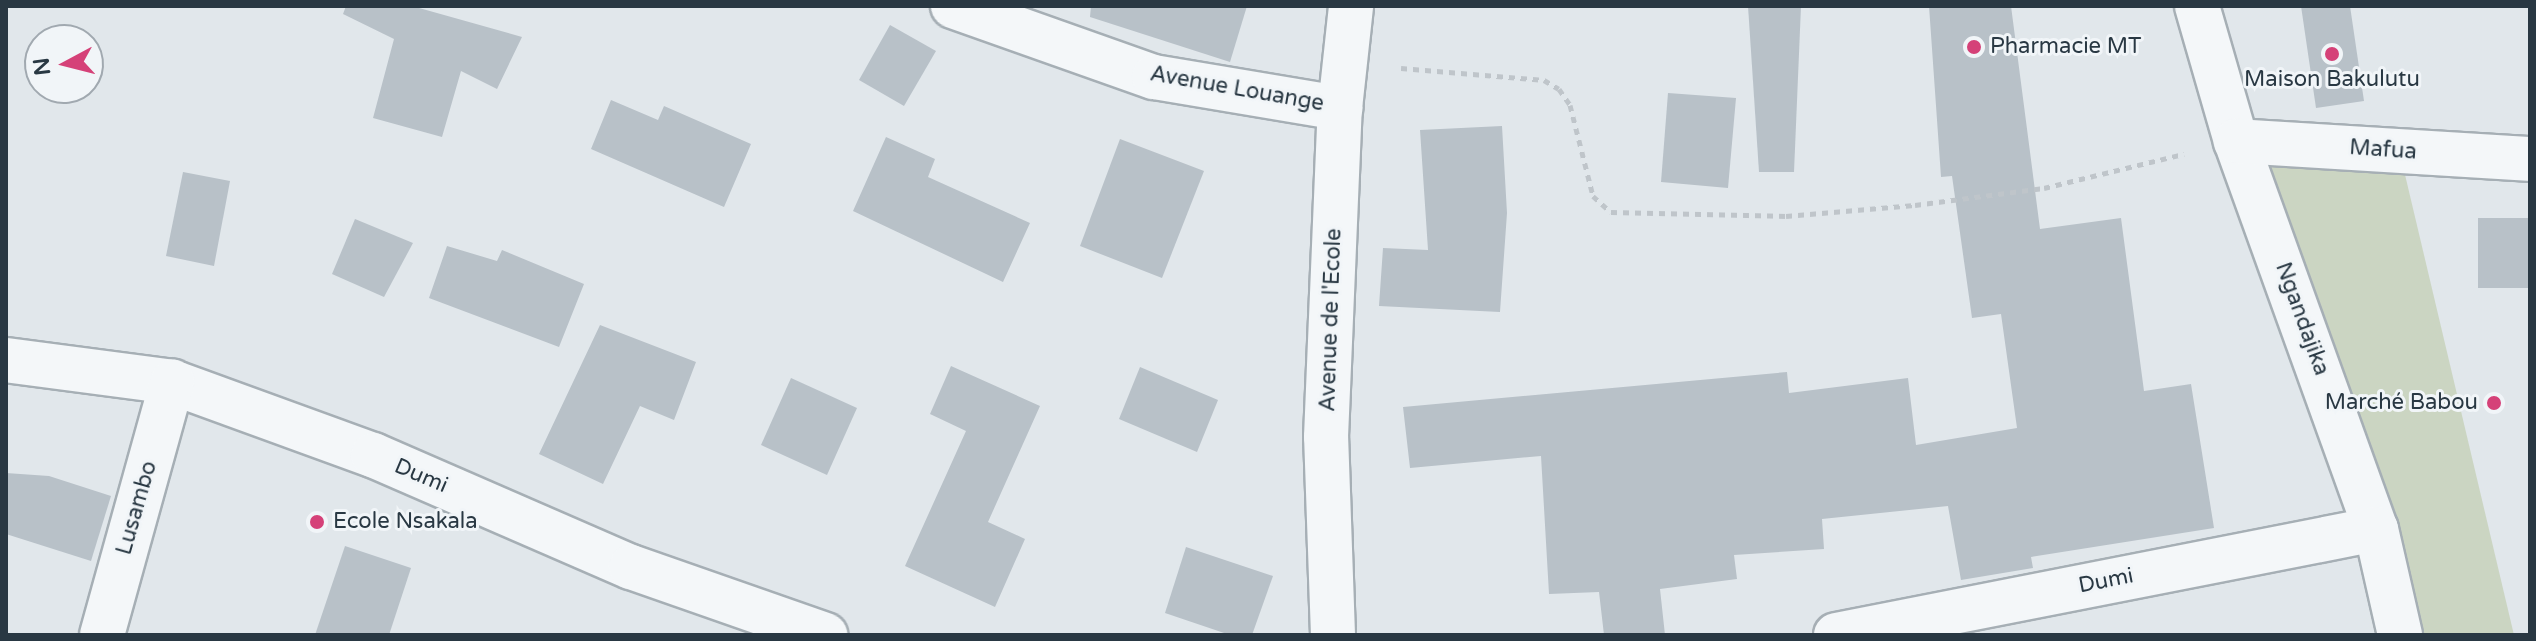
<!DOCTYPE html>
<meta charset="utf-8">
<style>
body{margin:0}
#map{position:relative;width:2536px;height:641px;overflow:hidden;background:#e1e7eb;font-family:"Varela Round",sans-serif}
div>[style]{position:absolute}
.green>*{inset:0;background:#cbd5c2}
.building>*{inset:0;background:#b8c1c8}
.path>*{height:5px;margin-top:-2.5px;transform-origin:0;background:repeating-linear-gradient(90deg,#bfc5ca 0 6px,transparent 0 12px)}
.roads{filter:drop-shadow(2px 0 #a6afb5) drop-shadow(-2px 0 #a6afb5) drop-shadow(0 2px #a6afb5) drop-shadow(0 -2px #a6afb5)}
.minor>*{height:44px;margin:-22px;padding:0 22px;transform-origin:22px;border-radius:22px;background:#f4f7f9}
.dots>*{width:22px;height:22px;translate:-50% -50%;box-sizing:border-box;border:4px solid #f1f5f8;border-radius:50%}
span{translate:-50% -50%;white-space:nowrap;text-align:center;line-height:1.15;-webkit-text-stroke:6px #f1f5f8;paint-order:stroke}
.poi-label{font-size:22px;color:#293843}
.left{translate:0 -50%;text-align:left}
.right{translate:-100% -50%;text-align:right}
.street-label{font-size:22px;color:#293843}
.frame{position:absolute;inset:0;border:8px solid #293843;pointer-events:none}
.north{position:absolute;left:24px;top:24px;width:80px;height:80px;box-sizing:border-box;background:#f1f5f8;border:2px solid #a1a9b0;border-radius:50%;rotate:263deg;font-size:22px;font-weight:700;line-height:32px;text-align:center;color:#293843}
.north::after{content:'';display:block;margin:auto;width:28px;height:36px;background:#d54178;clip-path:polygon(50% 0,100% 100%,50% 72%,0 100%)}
</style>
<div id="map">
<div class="green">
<i style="clip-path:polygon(2236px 141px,2402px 162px,2514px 635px,2404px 635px)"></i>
</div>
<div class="building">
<i style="clip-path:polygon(346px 6px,412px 6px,522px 37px,497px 89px,461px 71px,442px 137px,373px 118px,394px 39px,343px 14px)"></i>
<i style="clip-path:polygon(1091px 6px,1247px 6px,1230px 62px,1090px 17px)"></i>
<i style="clip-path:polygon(1748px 6px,1801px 6px,1794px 172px,1759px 172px)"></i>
<i style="clip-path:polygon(1929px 6px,2011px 6px,2040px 229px,2121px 218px,2144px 391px,2191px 384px,2214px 528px,2031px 557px,2033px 568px,1961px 580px,1948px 506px,1822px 519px,1824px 549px,1734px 555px,1737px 579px,1660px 589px,1665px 635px,1604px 635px,1599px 592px,1549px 594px,1541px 456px,1410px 468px,1403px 407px,1787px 372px,1789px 393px,1908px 378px,1916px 445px,2017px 428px,2001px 314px,1972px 318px,1952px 176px,1941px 177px)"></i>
<i style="clip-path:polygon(2301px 6px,2350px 6px,2364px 101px,2316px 108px)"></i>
<i style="clip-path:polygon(890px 25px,936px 51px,904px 106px,859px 80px)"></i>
<i style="clip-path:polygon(1668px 93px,1736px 98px,1728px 188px,1661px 182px)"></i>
<i style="clip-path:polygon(611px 100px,658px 120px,664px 106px,751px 144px,724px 207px,591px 149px)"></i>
<i style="clip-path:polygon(1502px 126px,1507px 213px,1500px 312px,1379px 306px,1383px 248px,1428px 250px,1420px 130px)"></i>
<i style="clip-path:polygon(886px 137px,935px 159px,928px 177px,1030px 223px,1003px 282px,853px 211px)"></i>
<i style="clip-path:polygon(1120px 139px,1204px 171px,1162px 278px,1080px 246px)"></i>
<i style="clip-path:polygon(183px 172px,230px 181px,214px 266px,166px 256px)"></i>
<i style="clip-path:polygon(2478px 218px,2530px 218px,2530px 288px,2478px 288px)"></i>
<i style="clip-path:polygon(355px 219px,413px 243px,384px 297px,332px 274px)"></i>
<i style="clip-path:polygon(447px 246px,497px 261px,502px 250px,584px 284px,559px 347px,429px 298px)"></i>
<i style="clip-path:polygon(600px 325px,696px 362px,674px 420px,640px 406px,603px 484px,539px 454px)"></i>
<i style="clip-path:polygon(951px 366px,1040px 406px,988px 522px,1025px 539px,995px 607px,905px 566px,966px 431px,930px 414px)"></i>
<i style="clip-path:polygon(1140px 367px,1218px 400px,1197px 452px,1119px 419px)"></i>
<i style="clip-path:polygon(791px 378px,857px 408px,827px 475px,761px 445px)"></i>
<i style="clip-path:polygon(6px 473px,49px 476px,111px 496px,91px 561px,6px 534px)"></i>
<i style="clip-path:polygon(345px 546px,411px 568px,389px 635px,315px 635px)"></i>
<i style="clip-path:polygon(1186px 547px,1273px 576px,1252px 635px,1230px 635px,1165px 613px)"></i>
</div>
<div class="path">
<i style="left:1401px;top:68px;width:144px;rotate:4.8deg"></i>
<i style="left:1544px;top:80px;width:17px;rotate:31deg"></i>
<i style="left:1559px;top:89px;width:19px;rotate:55deg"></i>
<i style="left:1570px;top:105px;width:94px;rotate:75.8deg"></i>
<i style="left:1593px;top:196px;width:24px;rotate:42deg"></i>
<i style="left:1611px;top:212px;width:175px;rotate:1.3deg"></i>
<i style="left:1786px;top:216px;width:129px;rotate:-4.9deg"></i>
<i style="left:1915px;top:205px;width:130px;rotate:-7.5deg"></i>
<i style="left:2044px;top:188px;width:144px;rotate:-13.7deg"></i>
</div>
<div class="roads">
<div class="minor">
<i style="left:953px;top:6px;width:213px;rotate:19.5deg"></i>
<i style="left:1154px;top:77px;width:189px;rotate:9.5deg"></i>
<i style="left:2197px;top:6px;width:141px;rotate:73.9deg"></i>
<i style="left:2236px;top:141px;width:412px;rotate:70.2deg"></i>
<i style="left:2376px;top:529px;width:109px;rotate:77.2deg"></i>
<i style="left:2236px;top:141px;width:295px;rotate:3.5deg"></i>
<i style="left:6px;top:360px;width:167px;rotate:7.5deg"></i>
<i style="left:172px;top:382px;width:214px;rotate:20deg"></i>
<i style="left:373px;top:455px;width:281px;rotate:23.5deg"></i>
<i style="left:631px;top:567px;width:206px;rotate:19.3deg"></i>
<i style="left:102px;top:635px;width:263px;rotate:-74.5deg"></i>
<i style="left:1333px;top:635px;width:198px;rotate:-92deg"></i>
<i style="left:1326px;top:437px;width:329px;rotate:-87.6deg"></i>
<i style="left:1340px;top:108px;width:103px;rotate:-83.8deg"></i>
<i style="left:1836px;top:635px;width:550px;rotate:-11.11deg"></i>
</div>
</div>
<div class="dots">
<i style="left:1974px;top:47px;background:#d54178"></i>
<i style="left:2332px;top:54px;background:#d54178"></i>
<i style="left:2494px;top:403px;background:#d54178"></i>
<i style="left:317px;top:522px;background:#d54178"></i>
</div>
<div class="poi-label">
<span class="left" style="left:1990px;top:47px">Pharmacie MT</span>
<span style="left:2332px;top:80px">Maison Bakulutu</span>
<span class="right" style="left:2478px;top:403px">Marché Babou</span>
<span class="left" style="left:333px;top:522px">Ecole Nsakala</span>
</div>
<div class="street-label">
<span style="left:1237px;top:89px;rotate:10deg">Avenue Louange</span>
<span style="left:2383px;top:150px;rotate:4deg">Mafua</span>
<span style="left:2302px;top:319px;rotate:70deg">Ngandajika</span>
<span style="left:1331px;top:320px;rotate:-88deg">Avenue de l'Ecole</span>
<span style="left:421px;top:476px;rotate:23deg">Dumi</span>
<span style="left:137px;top:508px;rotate:-74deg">Lusambo</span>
<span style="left:2106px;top:581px;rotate:-11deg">Dumi</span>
</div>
<div class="frame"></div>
<div class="north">N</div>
</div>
